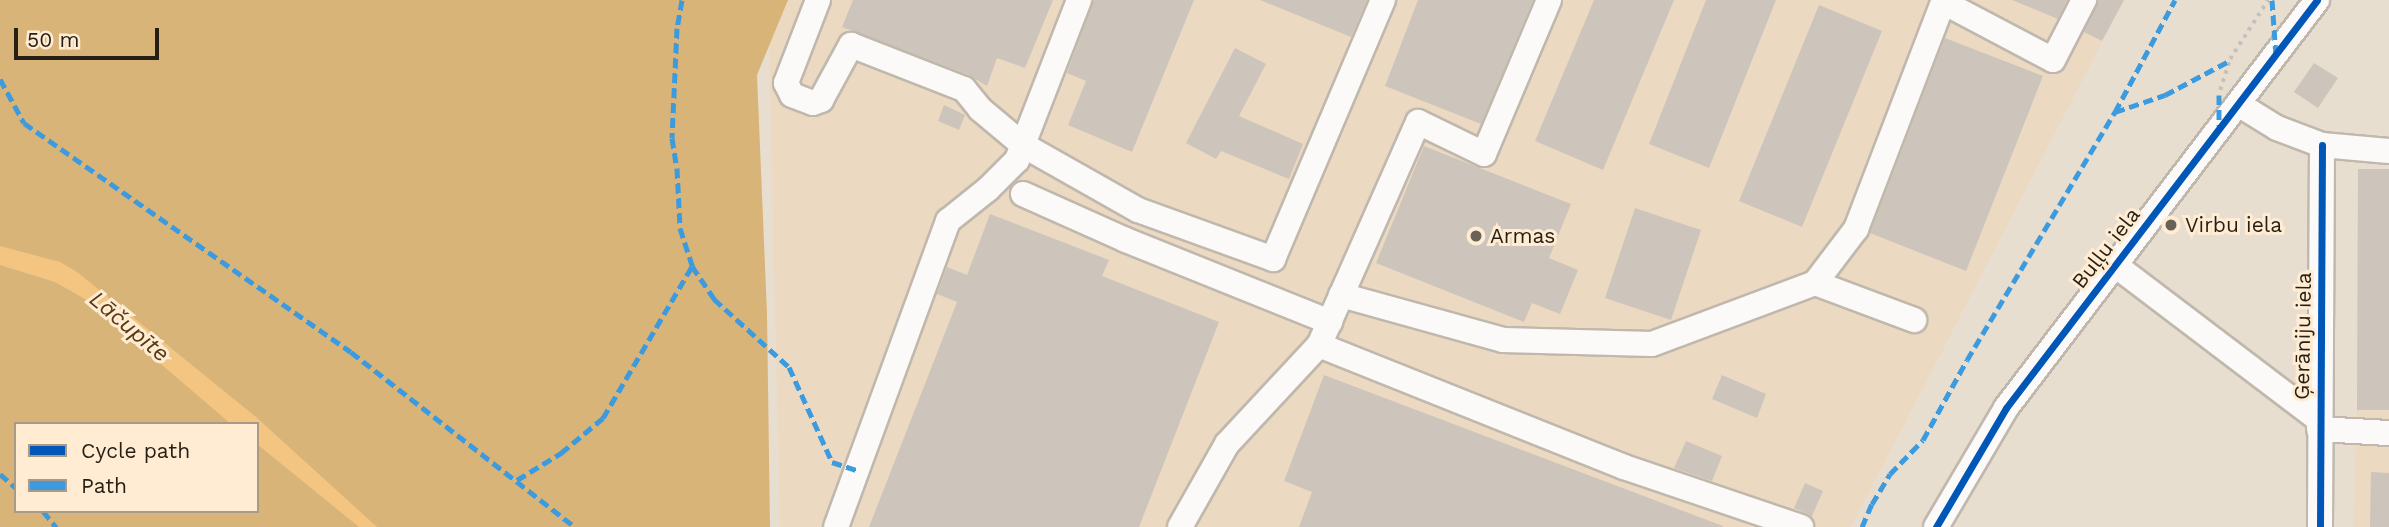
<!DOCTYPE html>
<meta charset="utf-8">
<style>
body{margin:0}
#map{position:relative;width:2389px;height:527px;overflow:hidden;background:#e8ded0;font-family:"Work Sans",sans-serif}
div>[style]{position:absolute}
.built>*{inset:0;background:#ebd9c2}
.forest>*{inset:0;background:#d9b479}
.water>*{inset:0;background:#f3c581}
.building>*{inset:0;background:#cdc5bb}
.path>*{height:3.5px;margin-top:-1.75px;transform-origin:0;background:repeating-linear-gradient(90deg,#c4c1bc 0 3.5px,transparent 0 8.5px)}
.roads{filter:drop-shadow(2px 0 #c0b8ad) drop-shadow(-2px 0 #c0b8ad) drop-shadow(0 2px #c0b8ad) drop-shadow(0 -2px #c0b8ad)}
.minor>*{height:24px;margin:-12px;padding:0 12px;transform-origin:12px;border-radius:12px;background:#fcfaf8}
.quiet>*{height:5px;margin-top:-2.5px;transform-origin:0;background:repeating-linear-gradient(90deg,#3c9bdf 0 10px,transparent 0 15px)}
.cycleway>*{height:7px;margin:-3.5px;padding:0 3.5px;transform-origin:3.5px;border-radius:3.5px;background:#0057b8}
.dots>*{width:19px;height:19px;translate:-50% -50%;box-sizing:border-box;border:4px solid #ffecd3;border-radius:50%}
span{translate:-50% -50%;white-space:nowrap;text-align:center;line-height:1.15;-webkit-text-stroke:6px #ffecd3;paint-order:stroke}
.poi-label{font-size:21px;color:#251f15}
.left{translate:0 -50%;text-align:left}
.street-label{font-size:21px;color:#251f15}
.water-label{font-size:23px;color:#553b15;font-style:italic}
.legend{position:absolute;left:14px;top:422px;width:245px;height:91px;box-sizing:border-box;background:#ffecd3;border:2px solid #a89a87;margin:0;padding:9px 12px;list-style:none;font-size:21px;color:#251f15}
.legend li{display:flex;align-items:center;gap:14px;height:35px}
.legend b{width:35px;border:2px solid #a89a87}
.scale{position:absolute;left:14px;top:28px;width:145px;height:32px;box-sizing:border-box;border:4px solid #251f15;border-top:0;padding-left:9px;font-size:21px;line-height:24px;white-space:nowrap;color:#251f15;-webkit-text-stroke:5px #ffecd3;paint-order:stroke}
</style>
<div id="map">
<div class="built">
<i style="clip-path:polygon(768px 0,2124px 0,1851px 527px,780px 527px)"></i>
<i style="clip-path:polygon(2358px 169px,2389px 169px,2389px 527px,2353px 527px,2357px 410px)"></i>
</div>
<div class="forest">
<i style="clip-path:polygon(evenodd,0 0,788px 0,757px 75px,767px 313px,770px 527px,0 527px,0 0,16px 424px,257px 424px,257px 511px,16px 511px,16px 424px)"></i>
</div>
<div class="water">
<i style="clip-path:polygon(0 246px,60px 262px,77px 272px,256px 417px,377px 527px,359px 527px,257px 444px,257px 424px,231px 424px,85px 299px,55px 282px,0 265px)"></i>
</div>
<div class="building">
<i style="clip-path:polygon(853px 0,1053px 0,1025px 68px,997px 58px,987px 86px,969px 75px,842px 27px)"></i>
<i style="clip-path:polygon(1094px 0,1194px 0,1132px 152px,1068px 125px,1086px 81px,1067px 73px)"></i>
<i style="clip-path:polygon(1260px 0,1367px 0,1351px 37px)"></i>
<i style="clip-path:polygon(1418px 0,1533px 0,1481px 124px,1385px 86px)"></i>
<i style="clip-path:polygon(1594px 0,1674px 0,1603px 170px,1535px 141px)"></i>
<i style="clip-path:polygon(1706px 0,1776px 0,1709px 168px,1649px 144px)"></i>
<i style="clip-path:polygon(2012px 0,2067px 0,2058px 19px)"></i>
<i style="clip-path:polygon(2099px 0,2124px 0,2102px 41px,2084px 32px)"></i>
<i style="clip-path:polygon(1819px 5px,1882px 31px,1802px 227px,1739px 201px)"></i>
<i style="clip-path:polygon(1945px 38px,2043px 76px,1966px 271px,1870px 233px)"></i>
<i style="clip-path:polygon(1235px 48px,1266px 64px,1239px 116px,1303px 144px,1289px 179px,1221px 151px,1216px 159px,1186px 143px)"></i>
<i style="clip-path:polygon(2314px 63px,2338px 78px,2318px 108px,2294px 92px)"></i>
<i style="clip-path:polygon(944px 105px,965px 115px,959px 130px,938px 121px)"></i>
<i style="clip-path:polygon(1424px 146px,1571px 204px,1549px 258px,1578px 270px,1560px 314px,1532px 303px,1524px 322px,1376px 263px)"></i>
<i style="clip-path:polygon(2358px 169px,2389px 169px,2389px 410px,2357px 410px)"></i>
<i style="clip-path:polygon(1635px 208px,1701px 230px,1671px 320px,1605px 298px)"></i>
<i style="clip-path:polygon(990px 214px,1109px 260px,1102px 276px,1219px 322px,1139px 527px,869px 527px,957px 302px,937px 294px,947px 267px,967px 275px)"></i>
<i style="clip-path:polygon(1324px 375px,1723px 526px,1722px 527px,1299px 527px,1312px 492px,1284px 481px)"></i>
<i style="clip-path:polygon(1722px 375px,1766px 394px,1757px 418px,1712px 399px)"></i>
<i style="clip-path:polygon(1686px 441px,1722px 456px,1712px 481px,1674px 468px)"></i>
<i style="clip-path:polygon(2371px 472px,2389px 473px,2389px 527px,2370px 527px)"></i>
<i style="clip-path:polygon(1805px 483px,1823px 491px,1812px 516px,1794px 508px)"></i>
</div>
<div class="path">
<i style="left:2220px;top:90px;width:33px;rotate:-72deg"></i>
<i style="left:2230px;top:59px;width:70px;rotate:-57.2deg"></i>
</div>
<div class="roads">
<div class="minor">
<i style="left:818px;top:0;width:89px;rotate:111.1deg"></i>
<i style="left:786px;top:83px;width:13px;rotate:63deg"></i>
<i style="left:792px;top:95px;width:22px;rotate:21deg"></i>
<i style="left:813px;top:103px;width:9px;rotate:-21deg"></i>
<i style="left:821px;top:100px;width:63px;rotate:-61.4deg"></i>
<i style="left:851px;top:45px;width:121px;rotate:21.3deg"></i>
<i style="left:964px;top:89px;width:26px;rotate:51deg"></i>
<i style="left:980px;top:109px;width:56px;rotate:39.9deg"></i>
<i style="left:1023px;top:145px;width:132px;rotate:29.5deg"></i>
<i style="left:1138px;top:210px;width:144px;rotate:19.9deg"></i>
<i style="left:1273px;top:259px;width:281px;rotate:-67deg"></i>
<i style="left:1549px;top:0;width:167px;rotate:112.9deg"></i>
<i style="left:1484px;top:154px;width:73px;rotate:-154.1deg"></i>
<i style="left:1418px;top:122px;width:244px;rotate:113.9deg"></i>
<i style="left:1319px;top:345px;width:328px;rotate:21.8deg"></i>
<i style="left:1624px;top:467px;width:187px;rotate:18.7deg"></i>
<i style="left:1943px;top:2px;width:124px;rotate:27.8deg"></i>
<i style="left:2053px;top:60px;width:68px;rotate:-62.7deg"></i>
<i style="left:2238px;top:104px;width:46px;rotate:31.6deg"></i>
<i style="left:2277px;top:128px;width:48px;rotate:20.7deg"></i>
<i style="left:2322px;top:145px;width:67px;rotate:5.1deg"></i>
<i style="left:1023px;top:194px;width:113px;rotate:24.1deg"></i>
<i style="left:1126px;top:240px;width:220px;rotate:21.9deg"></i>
<i style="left:2115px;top:265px;width:256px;rotate:37.2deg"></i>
<i style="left:1815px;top:283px;width:106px;rotate:20.5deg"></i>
<i style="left:1341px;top:295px;width:168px;rotate:15.5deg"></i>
<i style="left:1503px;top:340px;width:149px;rotate:1.5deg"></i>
<i style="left:1652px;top:344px;width:174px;rotate:-20.5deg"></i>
<i style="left:1815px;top:283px;width:68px;rotate:-52.8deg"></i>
<i style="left:1856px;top:229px;width:245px;rotate:-69deg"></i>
<i style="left:2319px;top:429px;width:70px;rotate:3.3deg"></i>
<i style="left:836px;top:527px;width:326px;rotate:-69.9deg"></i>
<i style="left:948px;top:221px;width:51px;rotate:-38.7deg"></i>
<i style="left:988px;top:189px;width:41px;rotate:-45deg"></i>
<i style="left:1017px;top:160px;width:172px;rotate:-68.8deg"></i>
<i style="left:1180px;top:527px;width:95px;rotate:-60.5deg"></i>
<i style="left:1227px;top:444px;width:135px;rotate:-47.1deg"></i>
<i style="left:1936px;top:527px;width:138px;rotate:-59.5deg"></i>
<i style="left:2006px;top:408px;width:513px;rotate:-52.68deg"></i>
<i style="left:2320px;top:527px;width:382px;rotate:-89.7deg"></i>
</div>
</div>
<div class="quiet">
<i style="left:682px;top:0;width:28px;rotate:100deg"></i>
<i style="left:677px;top:28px;width:110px;rotate:92.6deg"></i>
<i style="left:672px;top:138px;width:30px;rotate:81deg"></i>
<i style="left:677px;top:168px;width:60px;rotate:87.1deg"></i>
<i style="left:680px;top:228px;width:40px;rotate:72deg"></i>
<i style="left:692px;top:266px;width:40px;rotate:56deg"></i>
<i style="left:714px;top:299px;width:101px;rotate:42.2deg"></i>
<i style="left:789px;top:367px;width:104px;rotate:65.6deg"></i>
<i style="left:832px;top:462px;width:26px;rotate:18deg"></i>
<i style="left:2272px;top:0;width:56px;rotate:85.9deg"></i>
<i style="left:0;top:79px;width:50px;rotate:61.4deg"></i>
<i style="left:24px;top:123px;width:399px;rotate:35deg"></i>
<i style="left:351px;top:352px;width:284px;rotate:38deg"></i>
<i style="left:2219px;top:95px;width:31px;rotate:90deg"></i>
<i style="left:2115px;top:112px;width:53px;rotate:-18.8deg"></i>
<i style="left:2165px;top:95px;width:72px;rotate:-28deg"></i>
<i style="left:0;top:474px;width:21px;rotate:41deg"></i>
<i style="left:517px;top:480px;width:52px;rotate:-31.5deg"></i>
<i style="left:561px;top:453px;width:55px;rotate:-39.8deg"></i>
<i style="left:603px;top:418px;width:176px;rotate:-59.6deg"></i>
<i style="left:43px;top:511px;width:21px;rotate:51deg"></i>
<i style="left:1862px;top:527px;width:25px;rotate:-67deg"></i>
<i style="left:1872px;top:504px;width:35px;rotate:-59deg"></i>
<i style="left:1890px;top:474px;width:47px;rotate:-45.9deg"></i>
<i style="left:1923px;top:440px;width:91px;rotate:-61.2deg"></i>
<i style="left:1967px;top:360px;width:289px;rotate:-59.2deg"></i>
<i style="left:2115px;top:112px;width:127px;rotate:-61.8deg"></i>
</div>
<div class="cycleway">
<i style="left:1936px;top:527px;width:138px;rotate:-59.5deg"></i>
<i style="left:2006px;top:408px;width:513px;rotate:-52.68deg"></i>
<i style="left:2320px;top:527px;width:382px;rotate:-89.7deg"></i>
</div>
<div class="dots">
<i style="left:2171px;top:225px;background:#696256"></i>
<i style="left:1476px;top:236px;background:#696256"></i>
</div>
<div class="poi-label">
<span class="left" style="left:2185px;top:225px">Virbu iela</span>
<span class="left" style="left:1490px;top:236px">Armas</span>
</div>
<div class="street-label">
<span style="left:2106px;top:248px;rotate:-52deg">Buļļu iela</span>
<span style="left:2303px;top:336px;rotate:-89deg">Ģerāniju iela</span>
</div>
<div class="water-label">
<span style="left:129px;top:327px;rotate:40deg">Lāčupīte</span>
</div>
<ul class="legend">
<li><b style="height:9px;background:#0057b8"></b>Cycle path</li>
<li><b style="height:9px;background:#3c9bdf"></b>Path</li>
</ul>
<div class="scale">50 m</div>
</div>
